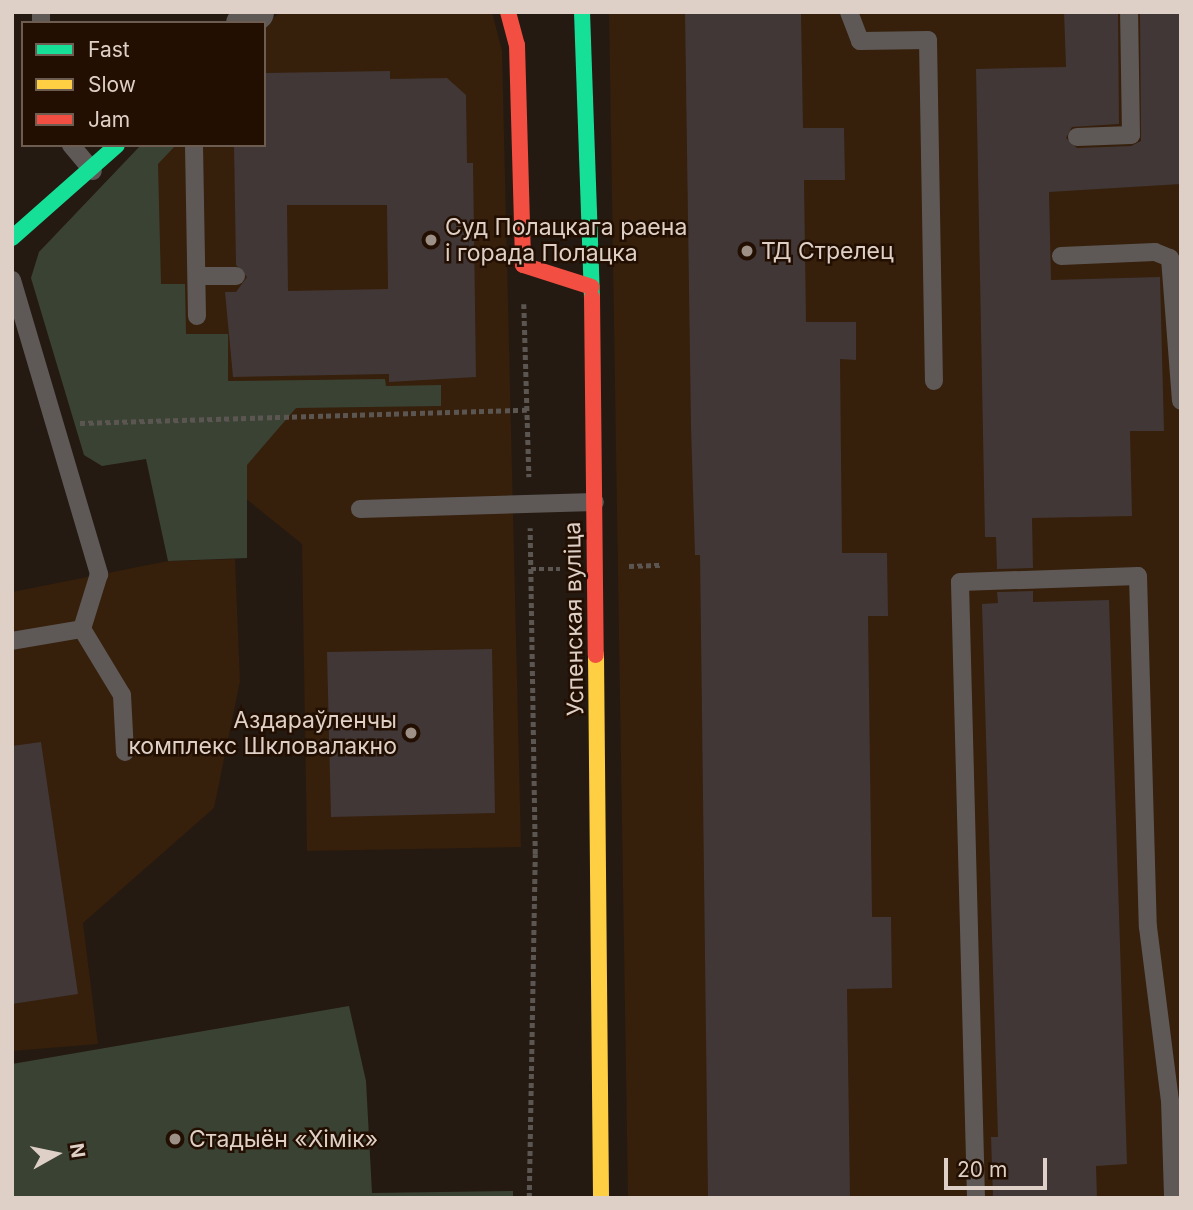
<!DOCTYPE html>
<meta charset="utf-8">
<style>
body{margin:0}
#map{position:relative;width:1193px;height:1210px;overflow:hidden;background:#241a11;font-family:Inter,sans-serif}
div>[style]{position:absolute}
.built>*{inset:0;background:#361f0b}
.green>*{inset:0;background:#3a4234}
.building>*{inset:0;background:#413736}
.path>*{height:4.5px;margin-top:-2.25px;transform-origin:0;background:repeating-linear-gradient(90deg,#5b5652 0 5px,transparent 0 8.5px)}
.lane>*{height:18px;margin:-9px;padding:0 9px;transform-origin:9px;border-radius:9px;background:#5e5957}
.street>*{height:35px;margin:-17.5px;padding:0 17.5px;transform-origin:17.5px;border-radius:17.5px;background:#5e5957}
.fast>*{height:16px;margin:-8px;padding:0 8px;transform-origin:8px;border-radius:8px;background:#16e098}
.slow>*{height:16px;margin:-8px;padding:0 8px;transform-origin:8px;border-radius:8px;background:#ffcf43}
.jam>*{height:16px;margin:-8px;padding:0 8px;transform-origin:8px;border-radius:8px;background:#f24e42}
.dots>*{width:19px;height:19px;translate:-50% -50%;box-sizing:border-box;border:4px solid #220f02;border-radius:50%}
span{translate:-50% -50%;white-space:nowrap;text-align:center;line-height:1.15;-webkit-text-stroke:5px #220f02;paint-order:stroke}
.poi-label{font-size:23px;color:#ded0c6}
.left{translate:0 -50%;text-align:left}
.right{translate:-100% -50%;text-align:right}
.street-label{font-size:23px;color:#ded0c6}
.frame{position:absolute;inset:0;border:14px solid #ded0c6;pointer-events:none}
.legend{position:absolute;left:21px;top:21px;width:245px;height:126px;box-sizing:border-box;background:#220f02;border:2px solid #6d5c50;margin:0;padding:9px 12px;list-style:none;font-size:21px;color:#ded0c6}
.legend li{display:flex;align-items:center;gap:14px;height:35px}
.legend b{width:35px;border:2px solid #6d5c50}
.north{position:absolute;left:21px;top:1119px;width:70px;height:70px;-webkit-text-stroke:5px #220f02;paint-order:stroke;rotate:81deg;font-size:19px;font-weight:700;line-height:28px;text-align:center;color:#ded0c6}
.north::after{content:'';display:block;margin:auto;width:24px;height:32px;background:#ded0c6;clip-path:polygon(50% 0,100% 100%,50% 72%,0 100%)}
.scale{position:absolute;left:944px;top:1158px;width:103px;height:32px;box-sizing:border-box;border:4px solid #ded0c6;border-top:0;padding-left:9px;font-size:21px;line-height:24px;white-space:nowrap;color:#ded0c6;-webkit-text-stroke:5px #220f02;paint-order:stroke}
</style>
<div id="map">
<div class="built">
<i style="clip-path:polygon(280px 12px,492px 12px,502px 51px,521px 847px,307px 851px,302px 544px,162px 431px,31px 278px,39px 252px,141px 145px,264px 145px,264px 27px)"></i>
<i style="clip-path:polygon(609px 12px,1181px 12px,1181px 1198px,628px 1198px)"></i>
<i style="clip-path:polygon(235px 559px,240px 681px,214px 808px,83px 923px,98px 1044px,12px 1051px,12px 592px,168px 561px)"></i>
</div>
<div class="green">
<i style="clip-path:polygon(141px 145px,176px 145px,158px 164px,161px 284px,185px 284px,186px 334px,228px 334px,228px 381px,385px 379px,386px 386px,441px 385px,441px 406px,296px 408px,247px 465px,247px 558px,168px 561px,146px 459px,102px 466px,84px 455px,31px 278px,39px 252px)"></i>
<i style="clip-path:polygon(349px 1006px,366px 1081px,372px 1193px,513px 1191px,513px 1198px,12px 1198px,12px 1064px)"></i>
</div>
<div class="building">
<i style="clip-path:polygon(685px 12px,801px 12px,803px 128px,844px 128px,845px 180px,804px 180px,806px 322px,856px 322px,856px 360px,840px 359px,842px 553px,887px 553px,888px 616px,868px 616px,872px 917px,891px 917px,892px 988px,847px 989px,850px 1198px,708px 1198px,700px 555px,695px 555px,691px 427px)"></i>
<i style="clip-path:polygon(1064px 12px,1118px 12px,1119px 124px,1072px 127px,1066px 138px,1077px 148px,1131px 146px,1141px 141px,1140px 12px,1181px 12px,1181px 184px,1049px 192px,1051px 280px,1160px 277px,1164px 431px,1130px 431px,1132px 516px,1032px 518px,1033px 568px,997px 569px,996px 537px,985px 537px,976px 69px,1066px 67px)"></i>
<i style="clip-path:polygon(evenodd,390px 71px,390px 79px,447px 78px,466px 95px,467px 163px,473px 163px,476px 377px,389px 382px,389px 374px,233px 377px,225px 292px,236px 292px,247px 277px,236px 265px,234px 145px,264px 145px,264px 73px,390px 71px,287px 205px,387px 205px,388px 289px,288px 291px,287px 205px)"></i>
<i style="clip-path:polygon(1033px 591px,1033px 602px,1109px 600px,1127px 1164px,1096px 1166px,1097px 1198px,993px 1198px,991px 1137px,998px 1137px,982px 604px,998px 603px,997px 592px)"></i>
<i style="clip-path:polygon(492px 649px,495px 813px,331px 817px,327px 652px)"></i>
<i style="clip-path:polygon(41px 742px,78px 994px,12px 1004px,12px 746px)"></i>
</div>
<div class="path">
<i style="left:524px;top:304px;width:173px;rotate:88.3deg"></i>
<i style="left:80px;top:423px;width:447px;rotate:-1.7deg"></i>
<i style="left:629px;top:566px;width:34px;rotate:-2deg"></i>
<i style="left:531px;top:569px;width:29px"></i>
<i style="left:529px;top:1198px;width:344px;rotate:-89deg"></i>
<i style="left:535px;top:854px;width:326px;rotate:-90.9deg"></i>
</div>
<div class="lane">
<i style="left:41px;top:12px;width:11px;rotate:90deg"></i>
<i style="left:849px;top:12px;width:31px;rotate:69deg"></i>
<i style="left:860px;top:41px;width:68px;rotate:-0.8deg"></i>
<i style="left:928px;top:40px;width:341px;rotate:89deg"></i>
<i style="left:1077px;top:137px;width:54px;rotate:-2.1deg"></i>
<i style="left:1131px;top:135px;width:123px;rotate:-90.9deg"></i>
<i style="left:71px;top:145px;width:34px;rotate:50deg"></i>
<i style="left:194px;top:145px;width:171px;rotate:89deg"></i>
<i style="left:1061px;top:256px;width:94px;rotate:-2.4deg"></i>
<i style="left:1155px;top:252px;width:16px;rotate:22deg"></i>
<i style="left:1170px;top:258px;width:143px;rotate:85.6deg"></i>
<i style="left:197px;top:276px;width:39px"></i>
<i style="left:12px;top:280px;width:307px;rotate:73.5deg"></i>
<i style="left:99px;top:574px;width:58px;rotate:107.2deg"></i>
<i style="left:82px;top:629px;width:71px;rotate:170.3deg"></i>
<i style="left:360px;top:509px;width:235px;rotate:-1.7deg"></i>
<i style="left:82px;top:629px;width:77px;rotate:58.8deg"></i>
<i style="left:122px;top:695px;width:57px;rotate:87deg"></i>
<i style="left:976px;top:1198px;width:616px;rotate:-91.49deg"></i>
<i style="left:960px;top:582px;width:178px;rotate:-1.9deg"></i>
<i style="left:1138px;top:576px;width:351px;rotate:88.4deg"></i>
<i style="left:1148px;top:927px;width:174px;rotate:82.8deg"></i>
<i style="left:1170px;top:1100px;width:98px;rotate:88.2deg"></i>
</div>
<div class="street">
<i style="left:243px;top:23px;width:17px;rotate:-40deg"></i>
</div>
<div class="fast">
<i style="left:582px;top:12px;width:285px;rotate:88deg"></i>
<i style="left:12px;top:238px;width:140px;rotate:-41.5deg"></i>
</div>
<div class="slow">
<i style="left:596px;top:655px;width:543px;rotate:89.47deg"></i>
</div>
<div class="jam">
<i style="left:508px;top:12px;width:34px;rotate:75deg"></i>
<i style="left:517px;top:45px;width:220px;rotate:88.4deg"></i>
<i style="left:523px;top:265px;width:72px;rotate:17.7deg"></i>
<i style="left:592px;top:297px;width:358px;rotate:89.4deg"></i>
</div>
<div class="dots">
<i style="left:431px;top:240px;background:#9d9087"></i>
<i style="left:747px;top:251px;background:#9d9087"></i>
<i style="left:411px;top:733px;background:#9d9087"></i>
<i style="left:175px;top:1139px;background:#9d9087"></i>
</div>
<div class="poi-label">
<span class="left" style="left:445px;top:240px">Суд Полацкага раена<br>і горада Полацка</span>
<span class="left" style="left:761px;top:251px">ТД Стрелец</span>
<span class="right" style="left:397px;top:733px">Аздараўленчы<br>комплекс Шкловалакно</span>
<span class="left" style="left:189px;top:1139px">Стадыён «Хімік»</span>
</div>
<div class="street-label">
<span style="left:574px;top:619px;rotate:-91deg">Успенская вуліца</span>
</div>
<div class="frame"></div>
<ul class="legend">
<li><b style="height:9px;background:#16e098"></b>Fast</li>
<li><b style="height:9px;background:#ffcf43"></b>Slow</li>
<li><b style="height:9px;background:#f24e42"></b>Jam</li>
</ul>
<div class="north">N</div>
<div class="scale">20 m</div>
</div>
